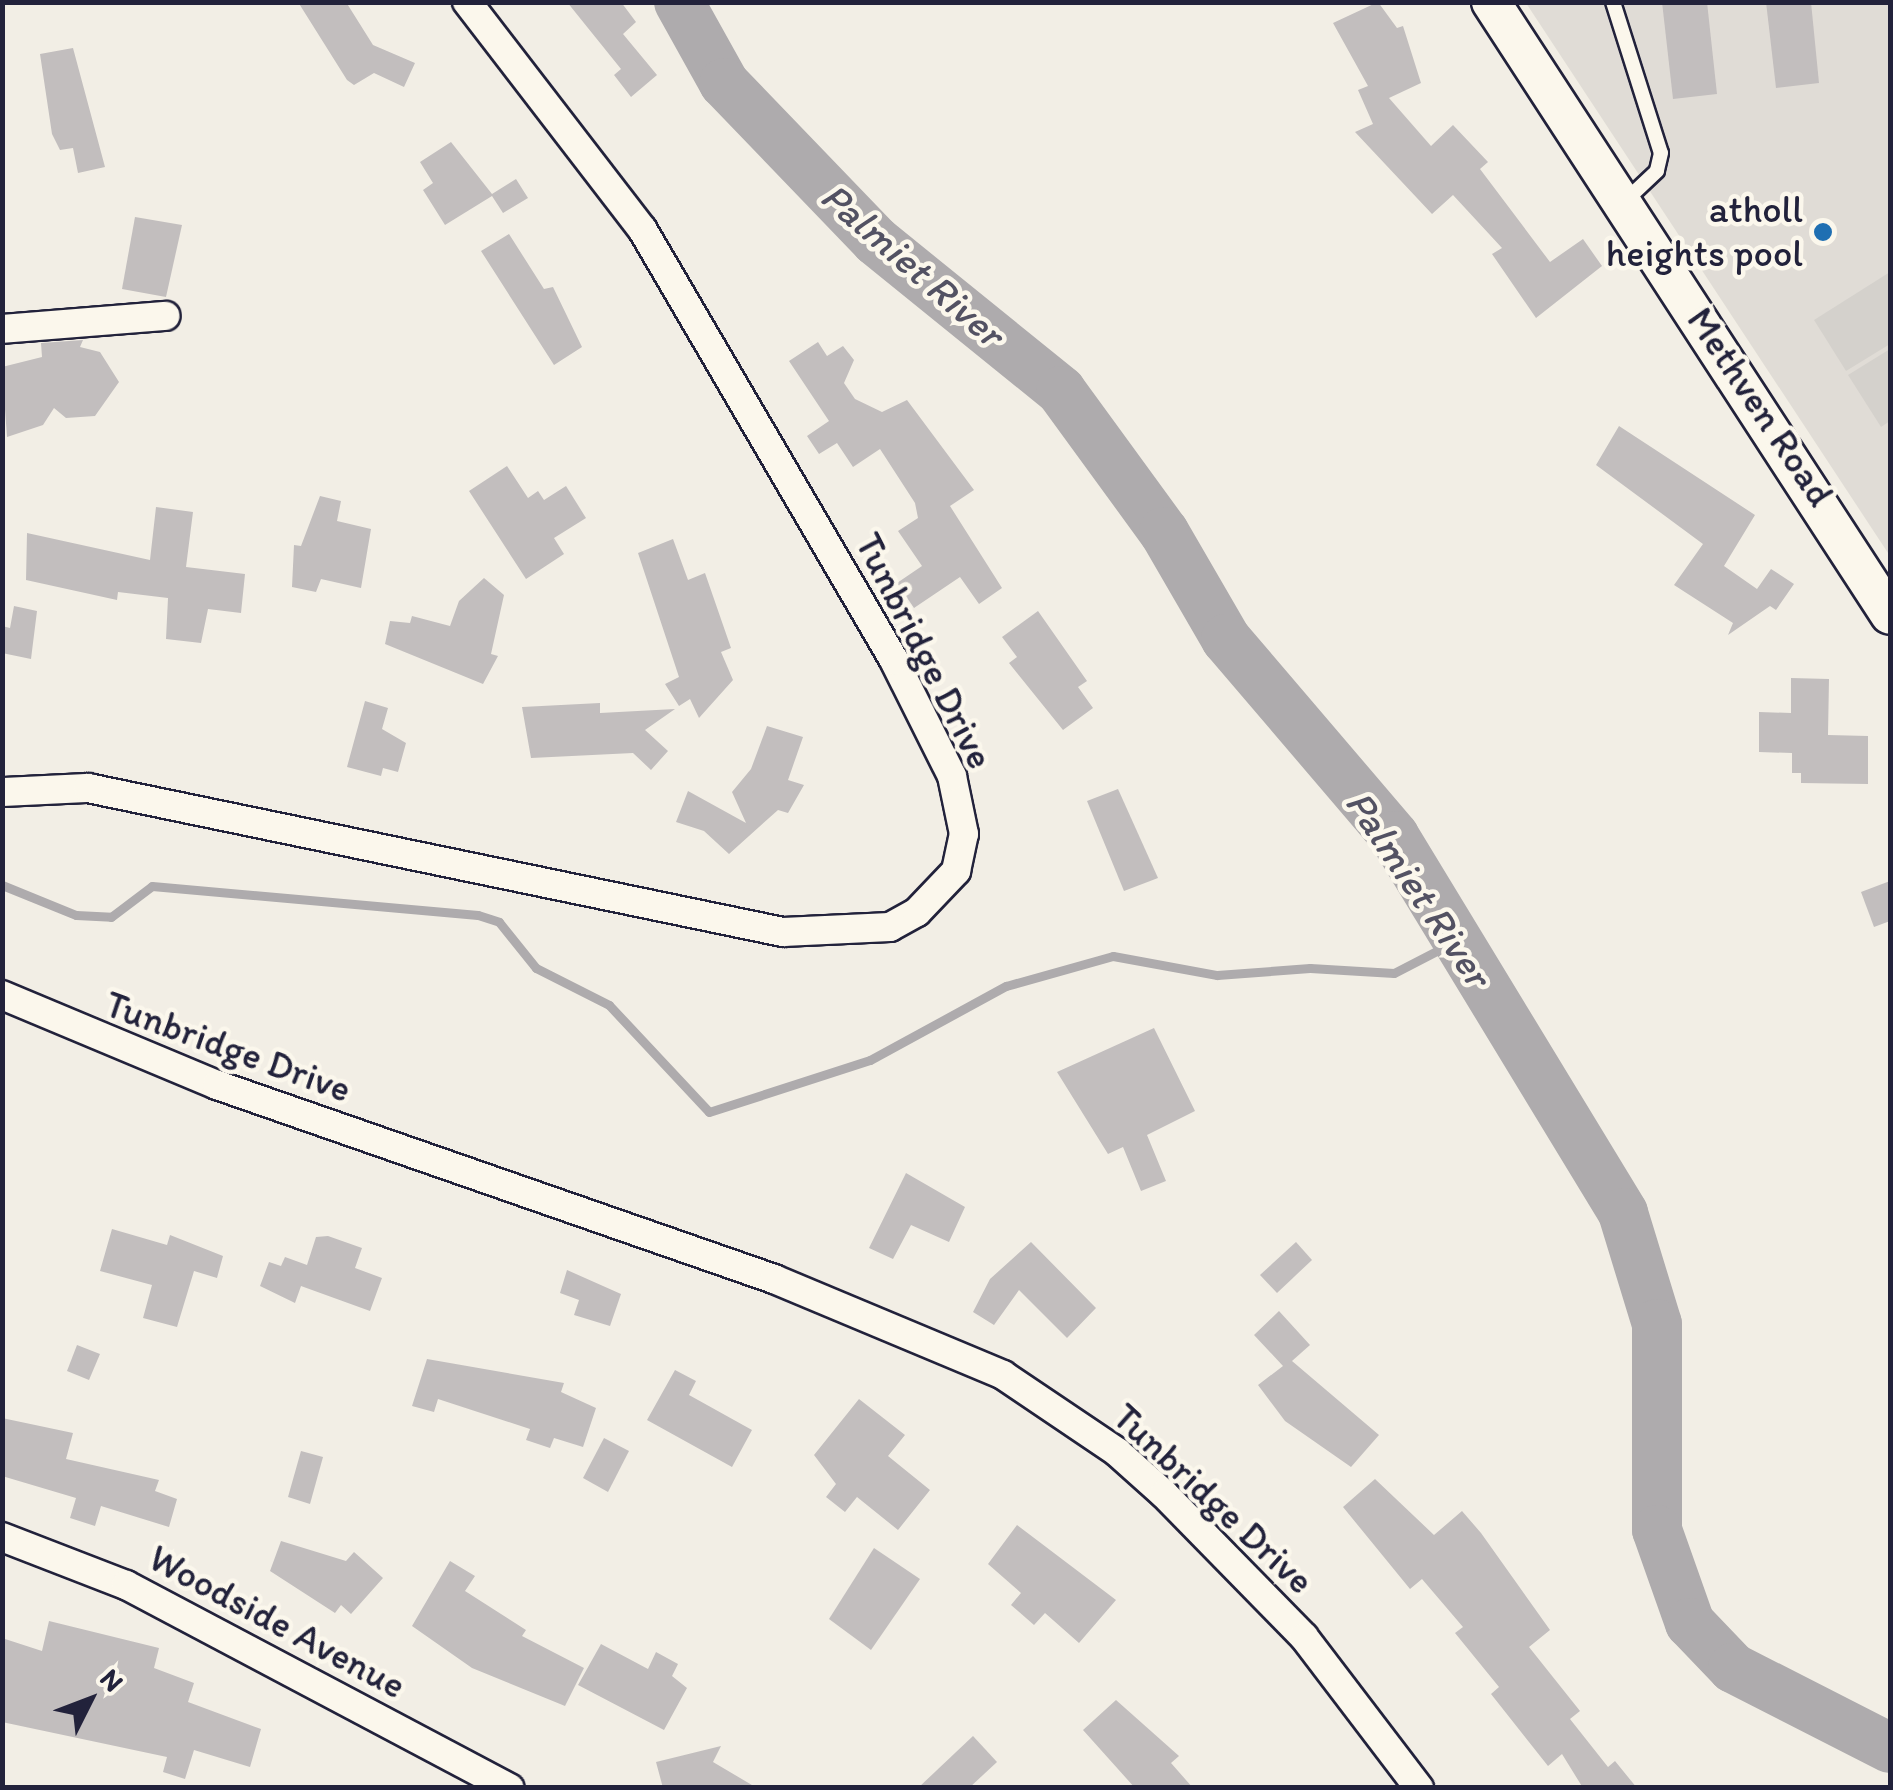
<!DOCTYPE html>
<style>
body{margin:0}
#map{position:relative;width:1893px;height:1790px;overflow:hidden;background:#f2eee5;font-family:Itim,sans-serif}
div>[style]{position:absolute}
.built>*{inset:0;background:#e0dcd6}
.green>*{inset:0;background:#d4d1cc}
.stream>*{height:9px;margin:-4.5px;padding:0 4.5px;transform-origin:4.5px;border-radius:4.5px;background:#aeabad}
.river>*{height:50px;margin:-25px;padding:0 25px;transform-origin:25px;border-radius:25px;background:#aeabad}
.building>*{inset:0;background:#c2bebe}
.roads{filter:drop-shadow(2px 0 #22223b) drop-shadow(-2px 0 #22223b) drop-shadow(0 2px #22223b) drop-shadow(0 -2px #22223b)}
.lane>*{height:14px;margin:-7px;padding:0 7px;transform-origin:7px;border-radius:7px;background:#fbf7ec}
.street>*{height:28px;margin:-14px;padding:0 14px;transform-origin:14px;border-radius:14px;background:#fbf7ec}
.secondary>*{height:38px;margin:-19px;padding:0 19px;transform-origin:19px;border-radius:19px;background:#fbf7ec}
.dots>*{width:28px;height:28px;translate:-50% -50%;box-sizing:border-box;border:5px solid #fbf7ec;border-radius:50%}
span{translate:-50% -50%;white-space:nowrap;text-align:center;line-height:1.15;-webkit-text-stroke:9px #fbf7ec;paint-order:stroke}
.poi-label{font-size:38px;color:#22223b}
.right{translate:-100% -50%;text-align:right}
.street-label{font-size:38px;color:#22223b}
.water-label{font-size:40px;color:#535263;font-style:italic}
.frame{position:absolute;inset:0;border:5px solid #22223b;pointer-events:none}
.north{position:absolute;left:40px;top:1650px;width:100px;height:100px;-webkit-text-stroke:8px #fbf7ec;paint-order:stroke;rotate:48deg;font-size:28px;font-weight:700;line-height:40px;text-align:center;color:#22223b}
.north::after{content:'';display:block;margin:auto;width:35px;height:45px;background:#22223b;clip-path:polygon(50% 0,100% 100%,50% 72%,0 100%)}
</style>
<div id="map">
<div class="built">
<i style="clip-path:polygon(1526px 3px,1890px 3px,1890px 556px)"></i>
</div>
<div class="green">
<i style="clip-path:polygon(1890px 272px,1890px 344px,1846px 371px,1814px 320px)"></i>
<i style="clip-path:polygon(1890px 349px,1890px 421px,1881px 427px,1848px 375px)"></i>
</div>
<div class="stream">
<i style="left:2px;top:885px;width:80px;rotate:22.1deg"></i>
<i style="left:76px;top:915px;width:35px;rotate:3deg"></i>
<i style="left:111px;top:917px;width:51px;rotate:-37.1deg"></i>
<i style="left:152px;top:886px;width:327px;rotate:5.1deg"></i>
<i style="left:478px;top:915px;width:22px;rotate:18deg"></i>
<i style="left:499px;top:922px;width:59px;rotate:51.2deg"></i>
<i style="left:536px;top:968px;width:82px;rotate:26.9deg"></i>
<i style="left:609px;top:1005px;width:146px;rotate:46.9deg"></i>
<i style="left:709px;top:1112px;width:169px;rotate:-17.9deg"></i>
<i style="left:870px;top:1060px;width:155px;rotate:-28.6deg"></i>
<i style="left:1006px;top:986px;width:111px;rotate:-15.7deg"></i>
<i style="left:1113px;top:956px;width:106px;rotate:10.4deg"></i>
<i style="left:1217px;top:975px;width:93px;rotate:-4.3deg"></i>
<i style="left:1310px;top:968px;width:84px;rotate:3.4deg"></i>
<i style="left:1394px;top:973px;width:74px;rotate:-27.3deg"></i>
</div>
<div class="river">
<i style="left:679px;top:2px;width:93px;rotate:60.9deg"></i>
<i style="left:724px;top:83px;width:219px;rotate:46.1deg"></i>
<i style="left:876px;top:241px;width:238px;rotate:39deg"></i>
<i style="left:1061px;top:391px;width:175px;rotate:53.9deg"></i>
<i style="left:1164px;top:532px;width:124px;rotate:59.9deg"></i>
<i style="left:1226px;top:639px;width:259px;rotate:49.5deg"></i>
<i style="left:1394px;top:836px;width:441px;rotate:58.7deg"></i>
<i style="left:1623px;top:1213px;width:116px;rotate:73deg"></i>
<i style="left:1657px;top:1324px;width:206px;rotate:90deg"></i>
<i style="left:1657px;top:1530px;width:99px;rotate:70.5deg"></i>
<i style="left:1690px;top:1623px;width:62px;rotate:46.3deg"></i>
<i style="left:1733px;top:1668px;width:176px;rotate:27deg"></i>
</div>
<div class="building">
<i style="clip-path:polygon(298px 2px,346px 2px,373px 45px,415px 63px,404px 87px,374px 73px,354px 85px,347px 80px)"></i>
<i style="clip-path:polygon(567px 2px,621px 2px,636px 22px,623px 34px,657px 75px,631px 97px,614px 75px,621px 69px)"></i>
<i style="clip-path:polygon(1378px 2px,1397px 28px,1403px 26px,1421px 83px,1389px 98px,1431px 146px,1453px 125px,1488px 162px,1480px 169px,1550px 262px,1583px 239px,1602px 266px,1536px 318px,1492px 254px,1502px 248px,1453px 195px,1432px 214px,1355px 132px,1373px 124px,1358px 90px,1368px 86px,1333px 23px)"></i>
<i style="clip-path:polygon(1662px 2px,1707px 2px,1717px 94px,1673px 99px)"></i>
<i style="clip-path:polygon(1766px 2px,1811px 2px,1819px 83px,1776px 88px)"></i>
<i style="clip-path:polygon(73px 48px,105px 167px,78px 173px,73px 148px,60px 150px,52px 134px,40px 54px)"></i>
<i style="clip-path:polygon(451px 142px,492px 194px,516px 179px,528px 198px,503px 213px,492px 196px,445px 225px,423px 190px,433px 183px,420px 162px)"></i>
<i style="clip-path:polygon(135px 217px,182px 225px,166px 297px,122px 289px)"></i>
<i style="clip-path:polygon(509px 234px,544px 289px,553px 287px,582px 347px,554px 365px,481px 251px)"></i>
<i style="clip-path:polygon(83px 340px,80px 347px,100px 352px,119px 382px,95px 416px,66px 418px,54px 408px,43px 425px,7px 437px,2px 367px,42px 357px,41px 343px)"></i>
<i style="clip-path:polygon(818px 342px,827px 356px,843px 346px,854px 360px,844px 383px,855px 399px,882px 412px,907px 400px,974px 490px,950px 506px,1002px 588px,979px 604px,960px 577px,914px 608px,897px 583px,922px 566px,898px 531px,918px 518px,915px 503px,880px 449px,853px 467px,837px 443px,819px 454px,807px 436px,829px 421px,789px 361px)"></i>
<i style="clip-path:polygon(1619px 426px,1755px 515px,1724px 566px,1757px 589px,1771px 569px,1794px 584px,1776px 610px,1770px 606px,1728px 635px,1733px 623px,1674px 585px,1703px 544px,1596px 465px)"></i>
<i style="clip-path:polygon(507px 466px,528px 498px,538px 491px,544px 500px,566px 486px,586px 518px,554px 538px,564px 554px,526px 579px,469px 491px)"></i>
<i style="clip-path:polygon(320px 496px,341px 501px,337px 521px,371px 529px,361px 588px,321px 579px,316px 592px,292px 587px,294px 545px,301px 546px)"></i>
<i style="clip-path:polygon(156px 507px,193px 512px,186px 567px,245px 574px,241px 613px,208px 609px,201px 643px,166px 639px,168px 598px,118px 592px,117px 600px,26px 580px,27px 533px,150px 560px)"></i>
<i style="clip-path:polygon(673px 539px,688px 580px,705px 573px,731px 648px,721px 652px,733px 680px,699px 718px,690px 699px,679px 706px,665px 684px,679px 677px,638px 553px)"></i>
<i style="clip-path:polygon(484px 578px,504px 595px,491px 654px,498px 656px,483px 684px,385px 644px,390px 621px,410px 623px,412px 616px,450px 626px,459px 601px)"></i>
<i style="clip-path:polygon(14px 606px,37px 611px,31px 659px,2px 653px,2px 626px,10px 628px)"></i>
<i style="clip-path:polygon(1038px 611px,1087px 681px,1078px 687px,1093px 708px,1063px 730px,1009px 663px,1017px 657px,1002px 637px)"></i>
<i style="clip-path:polygon(1791px 678px,1829px 679px,1828px 735px,1868px 736px,1868px 784px,1801px 783px,1801px 773px,1792px 773px,1792px 753px,1759px 752px,1759px 712px,1791px 713px)"></i>
<i style="clip-path:polygon(365px 701px,388px 708px,382px 729px,406px 743px,398px 772px,383px 768px,381px 776px,347px 767px)"></i>
<i style="clip-path:polygon(600px 703px,600px 713px,675px 709px,645px 730px,668px 751px,651px 770px,633px 753px,531px 758px,522px 707px)"></i>
<i style="clip-path:polygon(767px 726px,803px 737px,788px 780px,804px 785px,788px 813px,778px 810px,729px 854px,704px 831px,676px 822px,688px 791px,746px 823px,732px 792px,751px 769px)"></i>
<i style="clip-path:polygon(1118px 789px,1158px 878px,1124px 891px,1087px 801px)"></i>
<i style="clip-path:polygon(1890px 881px,1890px 921px,1874px 927px,1861px 892px)"></i>
<i style="clip-path:polygon(1154px 1028px,1195px 1111px,1147px 1135px,1166px 1181px,1141px 1191px,1123px 1147px,1108px 1154px,1057px 1072px)"></i>
<i style="clip-path:polygon(906px 1173px,965px 1207px,949px 1242px,911px 1225px,893px 1259px,869px 1248px)"></i>
<i style="clip-path:polygon(112px 1229px,167px 1245px,170px 1235px,223px 1256px,217px 1278px,194px 1271px,177px 1327px,143px 1318px,152px 1285px,100px 1271px)"></i>
<i style="clip-path:polygon(328px 1236px,362px 1248px,355px 1268px,382px 1278px,370px 1311px,301px 1286px,295px 1303px,260px 1286px,269px 1262px,281px 1266px,285px 1257px,307px 1265px,316px 1237px)"></i>
<i style="clip-path:polygon(1031px 1242px,1096px 1308px,1067px 1338px,1019px 1290px,994px 1325px,973px 1312px,990px 1279px)"></i>
<i style="clip-path:polygon(1296px 1242px,1312px 1260px,1277px 1293px,1260px 1275px)"></i>
<i style="clip-path:polygon(567px 1270px,621px 1294px,610px 1326px,574px 1315px,579px 1300px,560px 1293px)"></i>
<i style="clip-path:polygon(1279px 1311px,1310px 1345px,1292px 1361px,1379px 1435px,1351px 1467px,1285px 1421px,1258px 1385px,1283px 1366px,1254px 1335px)"></i>
<i style="clip-path:polygon(77px 1345px,100px 1354px,89px 1380px,67px 1371px)"></i>
<i style="clip-path:polygon(427px 1359px,564px 1383px,561px 1392px,596px 1408px,583px 1447px,554px 1438px,550px 1448px,526px 1440px,530px 1429px,438px 1399px,434px 1412px,412px 1406px)"></i>
<i style="clip-path:polygon(675px 1370px,696px 1381px,689px 1395px,752px 1430px,732px 1467px,647px 1420px)"></i>
<i style="clip-path:polygon(859px 1399px,905px 1435px,888px 1456px,930px 1490px,898px 1530px,857px 1497px,845px 1512px,826px 1497px,836px 1484px,814px 1455px)"></i>
<i style="clip-path:polygon(2px 1418px,73px 1433px,66px 1459px,159px 1480px,155px 1491px,177px 1499px,169px 1527px,101px 1506px,95px 1526px,70px 1518px,76px 1498px,2px 1476px)"></i>
<i style="clip-path:polygon(604px 1438px,629px 1451px,608px 1492px,583px 1478px)"></i>
<i style="clip-path:polygon(301px 1451px,323px 1457px,310px 1504px,288px 1497px)"></i>
<i style="clip-path:polygon(1375px 1479px,1434px 1535px,1462px 1511px,1481px 1533px,1550px 1630px,1529px 1647px,1580px 1711px,1570px 1719px,1608px 1767px,1615px 1761px,1637px 1788px,1583px 1788px,1562px 1754px,1548px 1766px,1491px 1694px,1499px 1687px,1455px 1633px,1463px 1627px,1422px 1579px,1410px 1589px,1343px 1507px)"></i>
<i style="clip-path:polygon(1017px 1525px,1116px 1600px,1079px 1643px,1045px 1613px,1034px 1625px,1011px 1605px,1021px 1593px,988px 1564px)"></i>
<i style="clip-path:polygon(281px 1541px,346px 1561px,354px 1552px,383px 1578px,351px 1614px,341px 1605px,335px 1613px,270px 1571px)"></i>
<i style="clip-path:polygon(874px 1548px,920px 1579px,871px 1650px,829px 1619px)"></i>
<i style="clip-path:polygon(450px 1561px,475px 1576px,465px 1591px,526px 1630px,522px 1636px,584px 1668px,565px 1706px,472px 1668px,412px 1626px)"></i>
<i style="clip-path:polygon(49px 1621px,159px 1648px,154px 1668px,194px 1683px,188px 1702px,261px 1729px,250px 1767px,194px 1750px,185px 1779px,163px 1772px,167px 1757px,2px 1722px,2px 1638px,42px 1651px)"></i>
<i style="clip-path:polygon(601px 1644px,648px 1669px,656px 1652px,678px 1664px,672px 1676px,687px 1688px,664px 1730px,578px 1685px)"></i>
<i style="clip-path:polygon(1116px 1700px,1179px 1756px,1171px 1763px,1193px 1788px,1135px 1788px,1083px 1730px)"></i>
<i style="clip-path:polygon(973px 1736px,997px 1762px,969px 1788px,918px 1788px)"></i>
<i style="clip-path:polygon(721px 1746px,713px 1762px,757px 1788px,663px 1788px,656px 1762px)"></i>
</div>
<div class="roads">
<div class="lane">
<i style="left:1613px;top:2px;width:158px;rotate:72.4deg"></i>
<i style="left:1661px;top:153px;width:18px;rotate:103deg"></i>
<i style="left:1657px;top:171px;width:45px;rotate:136.8deg"></i>
</div>
<div class="street">
<i style="left:2px;top:329px;width:164px;rotate:-4.6deg"></i>
<i style="left:2px;top:792px;width:86px;rotate:-2.7deg"></i>
<i style="left:88px;top:788px;width:710px;rotate:11.71deg"></i>
<i style="left:783px;top:932px;width:107px;rotate:-2.7deg"></i>
<i style="left:890px;top:927px;width:31px;rotate:-29deg"></i>
<i style="left:917px;top:912px;width:57px;rotate:-46.4deg"></i>
<i style="left:956px;top:871px;width:38px;rotate:-78deg"></i>
<i style="left:964px;top:834px;width:59px;rotate:-101.7deg"></i>
<i style="left:952px;top:776px;width:130px;rotate:-116.6deg"></i>
<i style="left:894px;top:660px;width:499px;rotate:-120.3deg"></i>
<i style="left:642px;top:229px;width:287px;rotate:-127.6deg"></i>
<i style="left:2px;top:995px;width:233px;rotate:22.7deg"></i>
<i style="left:217px;top:1085px;width:590px;rotate:19.2deg"></i>
<i style="left:774px;top:1279px;width:248px;rotate:22.7deg"></i>
<i style="left:1003px;top:1375px;width:138px;rotate:34deg"></i>
<i style="left:1117px;top:1452px;width:63px;rotate:41.8deg"></i>
<i style="left:1164px;top:1494px;width:200px;rotate:45.6deg"></i>
<i style="left:1304px;top:1637px;width:190px;rotate:52.7deg"></i>
<i style="left:2px;top:1537px;width:133px;rotate:21.2deg"></i>
<i style="left:126px;top:1585px;width:434px;rotate:27.9deg"></i>
</div>
<div class="secondary">
<i style="left:1491px;top:2px;width:731px;rotate:56.94deg"></i>
</div>
</div>
<div class="dots">
<i style="left:1823px;top:232px;background:#1f6fb2"></i>
</div>
<div class="poi-label">
<span class="right" style="left:1803px;top:232px">atholl<br>heights pool</span>
</div>
<div class="street-label">
<span style="left:1760px;top:407px;rotate:56deg">Methven Road</span>
<span style="left:924px;top:651px;rotate:63deg">Tunbridge Drive</span>
<span style="left:228px;top:1047px;rotate:20deg">Tunbridge Drive</span>
<span style="left:1213px;top:1499px;rotate:43deg">Tunbridge Drive</span>
<span style="left:277px;top:1622px;rotate:28deg">Woodside Avenue</span>
</div>
<div class="water-label">
<span style="left:913px;top:264px;rotate:41deg">Palmiet River</span>
<span style="left:1419px;top:888px;rotate:56deg">Palmiet River</span>
</div>
<div class="frame"></div>
<div class="north">N</div>
</div>
